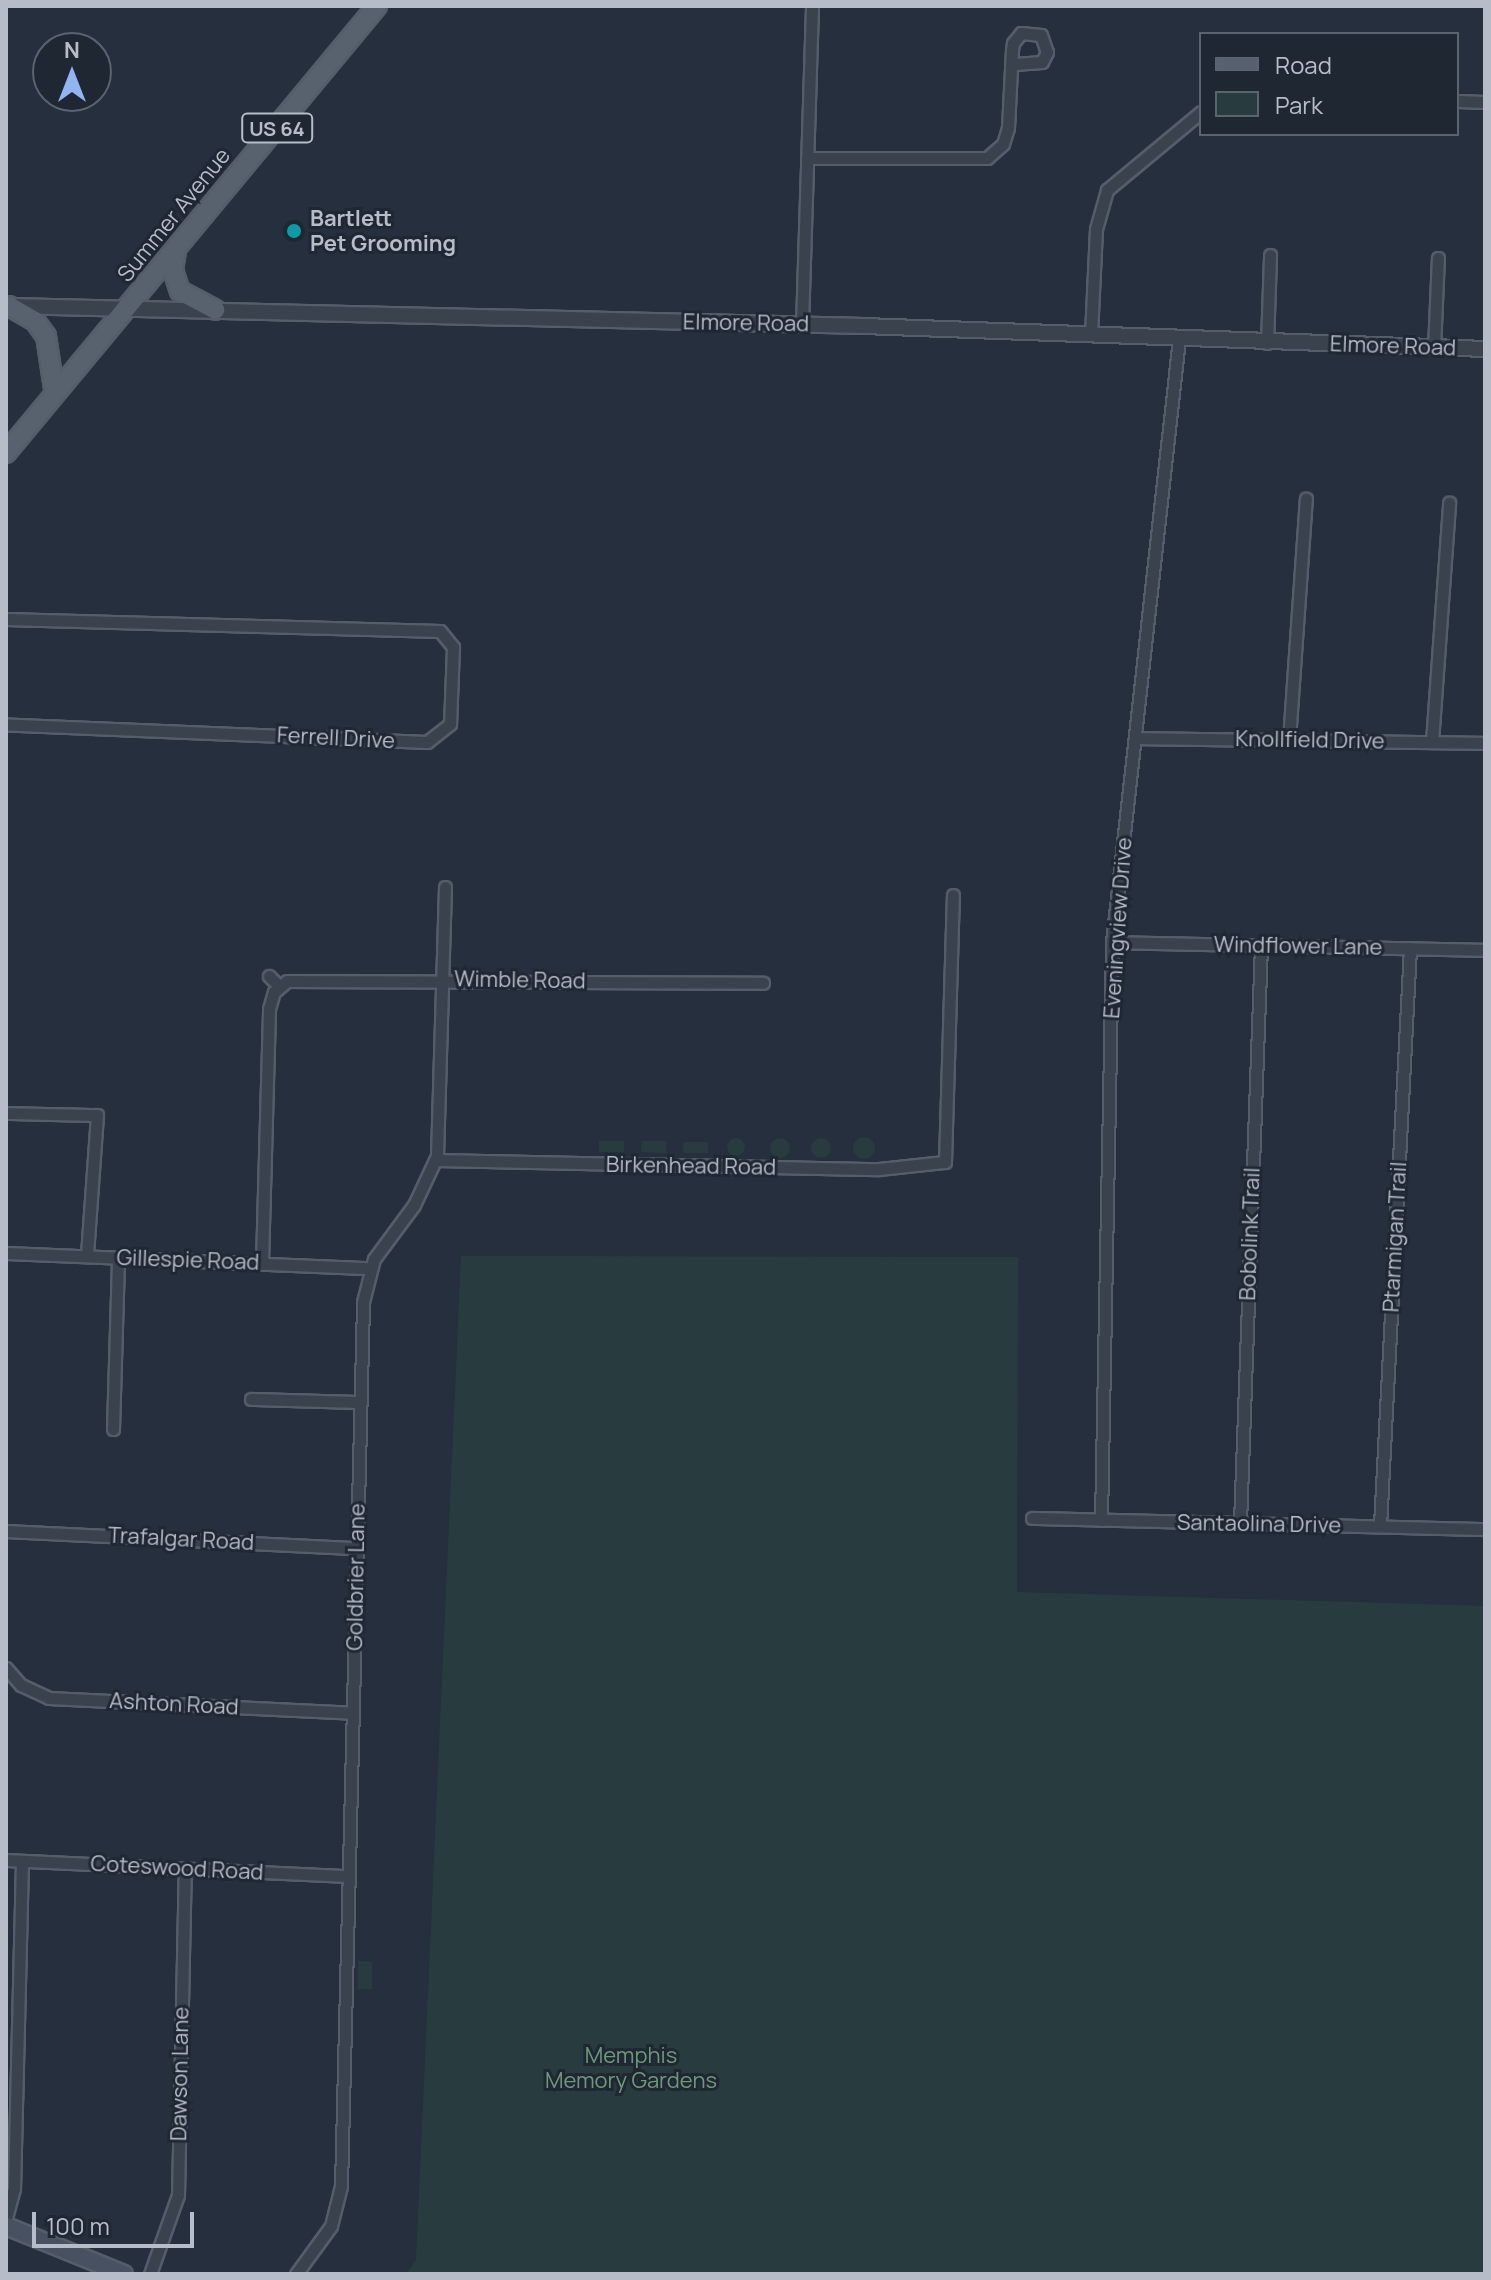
<!DOCTYPE html>
<style>
body{margin:0}
#map{position:relative;width:1491px;height:2280px;overflow:hidden;background:#262f3e;font-family:Manrope,sans-serif}
div>[style]{position:absolute}
.green>*{inset:0;background:#283c3f}
.round{border-radius:50%}
.roads{filter:drop-shadow(2px 0 #555d69) drop-shadow(-2px 0 #555d69) drop-shadow(0 2px #555d69) drop-shadow(0 -2px #555d69)}
.minor>*{height:11px;margin:-5.5px;padding:0 5.5px;transform-origin:5.5px;border-radius:5.5px;background:#3a424e}
.tertiary>*{height:14px;margin:-7px;padding:0 7px;transform-origin:7px;border-radius:7px;background:#3a424e}
.secondary>*{height:16px;margin:-8px;padding:0 8px;transform-origin:8px;border-radius:8px;background:#485161}
.primary>*{height:18px;margin:-9px;padding:0 9px;transform-origin:9px;border-radius:9px;background:#58616e}
.dots>*{width:22px;height:22px;translate:-50% -50%;box-sizing:border-box;border:4px solid #1f2733;border-radius:50%}
span{translate:-50% -50%;white-space:nowrap;text-align:center;line-height:1.15;-webkit-text-stroke:6px #1f2733;paint-order:stroke}
.shield-label span{padding:2px 6px;background:#1f2733;border:2px solid;border-radius:6px;-webkit-text-stroke-width:0}
.shield-label{font-size:20px;color:#b6bdc9;font-weight:700}
.street-label{font-size:22px;color:#b6bdc9}
.poi-label{font-size:22px;color:#b6bdc9;font-weight:700}
.left{translate:0 -50%;text-align:left}
.park-label{font-size:22px;color:#6e9979}
.frame{position:absolute;inset:0;border:8px solid #b6bdc9;pointer-events:none}
.legend{position:absolute;left:1199px;top:32px;width:260px;height:104px;box-sizing:border-box;background:#1f2733;border:2px solid #5b636f;margin:0;padding:10px 14px;list-style:none;font-size:24px;color:#b6bdc9}
.legend li{display:flex;align-items:center;gap:16px;height:40px}
.legend b{width:40px;border:2px solid #5b636f}
.north{position:absolute;left:32px;top:32px;width:80px;height:80px;box-sizing:border-box;background:#1f2733;border:2px solid #5b636f;border-radius:50%;rotate:0deg;font-size:22px;font-weight:700;line-height:32px;text-align:center;color:#b6bdc9}
.north::after{content:'';display:block;margin:auto;width:28px;height:36px;background:#91b4f3;clip-path:polygon(50% 0,100% 100%,50% 72%,0 100%)}
.scale{position:absolute;left:32px;top:2212px;width:162px;height:36px;box-sizing:border-box;border:4px solid #b6bdc9;border-top:0;padding-left:10px;font-size:24px;line-height:28px;white-space:nowrap;color:#b6bdc9;-webkit-text-stroke:6px #1f2733;paint-order:stroke}
</style>
<div id="map">
<div class="green">
<i class="round" style="left:853px;top:1137px;width:22px;height:22px"></i>
<i class="round" style="left:770px;top:1138px;width:20px;height:20px"></i>
<i class="round" style="left:727px;top:1138px;width:18px;height:18px"></i>
<i class="round" style="left:811px;top:1138px;width:20px;height:20px"></i>
<i style="clip-path:polygon(599px 1141px,624px 1141px,624px 1152px,599px 1152px)"></i>
<i style="clip-path:polygon(642px 1141px,666px 1141px,666px 1153px,641px 1152px)"></i>
<i style="clip-path:polygon(684px 1142px,708px 1142px,708px 1153px,683px 1153px)"></i>
<i style="clip-path:polygon(461px 1256px,1018px 1257px,1017px 1592px,1485px 1606px,1485px 2274px,406px 2274px,416px 2260px)"></i>
<i style="clip-path:polygon(358px 1961px,372px 1962px,372px 1989px,358px 1989px)"></i>
</div>
<div class="roads">
<div class="minor">
<i style="left:1457px;top:101px;width:28px;rotate:2deg"></i>
<i style="left:807px;top:158px;width:180px"></i>
<i style="left:987px;top:158px;width:21px;rotate:-41deg"></i>
<i style="left:1003px;top:144px;width:17px;rotate:-73deg"></i>
<i style="left:1008px;top:128px;width:78px;rotate:-87.1deg"></i>
<i style="left:1012px;top:50px;width:7px;rotate:-82deg"></i>
<i style="left:1013px;top:43px;width:13px;rotate:-51deg"></i>
<i style="left:1021px;top:33px;width:20px;rotate:6deg"></i>
<i style="left:1041px;top:35px;width:18px;rotate:71deg"></i>
<i style="left:1047px;top:52px;width:11px;rotate:117deg"></i>
<i style="left:1042px;top:62px;width:31px;rotate:176deg"></i>
<i style="left:802px;top:325px;width:319px;rotate:-88.2deg"></i>
<i style="left:1091px;top:335px;width:106px;rotate:-87.3deg"></i>
<i style="left:1096px;top:229px;width:41px;rotate:-74.2deg"></i>
<i style="left:1107px;top:190px;width:122px;rotate:-39.7deg"></i>
<i style="left:1267px;top:343px;width:88px;rotate:-88deg"></i>
<i style="left:1434px;top:348px;width:90px;rotate:-87.5deg"></i>
<i style="left:6px;top:619px;width:434px;rotate:1.6deg"></i>
<i style="left:440px;top:631px;width:21px;rotate:51deg"></i>
<i style="left:453px;top:647px;width:77px;rotate:92.2deg"></i>
<i style="left:450px;top:724px;width:29px;rotate:142deg"></i>
<i style="left:427px;top:742px;width:421px;rotate:-177.6deg"></i>
<i style="left:1135px;top:738px;width:350px;rotate:0.8deg"></i>
<i style="left:1289px;top:740px;width:242px;rotate:-86deg"></i>
<i style="left:1432px;top:742px;width:240px;rotate:-85.9deg"></i>
<i style="left:1112px;top:942px;width:373px;rotate:1.2deg"></i>
<i style="left:269px;top:976px;width:14px;rotate:45deg"></i>
<i style="left:6px;top:1113px;width:91px;rotate:1.3deg"></i>
<i style="left:97px;top:1115px;width:141px;rotate:94.1deg"></i>
<i style="left:436px;top:1160px;width:443px;rotate:1.2deg"></i>
<i style="left:879px;top:1169px;width:66px;rotate:-6.1deg"></i>
<i style="left:945px;top:1162px;width:267px;rotate:-88.3deg"></i>
<i style="left:6px;top:1253px;width:364px;rotate:2.4deg"></i>
<i style="left:262px;top:1262px;width:253px;rotate:-88.4deg"></i>
<i style="left:269px;top:1009px;width:18px;rotate:-74deg"></i>
<i style="left:274px;top:992px;width:17px;rotate:-40deg"></i>
<i style="left:287px;top:981px;width:476px;rotate:0.2deg"></i>
<i style="left:251px;top:1399px;width:109px;rotate:1.6deg"></i>
<i style="left:113px;top:1429px;width:172px;rotate:-88.3deg"></i>
<i style="left:1032px;top:1518px;width:453px;rotate:1.4deg"></i>
<i style="left:1101px;top:1520px;width:578px;rotate:-88.91deg"></i>
<i style="left:1112px;top:942px;width:607px;rotate:-83.66deg"></i>
<i style="left:1240px;top:1523px;width:578px;rotate:-87.92deg"></i>
<i style="left:1380px;top:1526px;width:579px;rotate:-87.03deg"></i>
<i style="left:6px;top:1531px;width:351px;rotate:2.8deg"></i>
<i style="left:6px;top:1668px;width:23px;rotate:49deg"></i>
<i style="left:21px;top:1685px;width:31px;rotate:25deg"></i>
<i style="left:49px;top:1698px;width:303px;rotate:2.8deg"></i>
<i style="left:6px;top:1860px;width:342px;rotate:2.7deg"></i>
<i style="left:6px;top:2218px;width:30px;rotate:-75deg"></i>
<i style="left:14px;top:2189px;width:328px;rotate:-88.6deg"></i>
<i style="left:150px;top:2274px;width:84px;rotate:-70.5deg"></i>
<i style="left:178px;top:2195px;width:326px;rotate:-88.8deg"></i>
<i style="left:296px;top:2274px;width:59px;rotate:-53.9deg"></i>
<i style="left:331px;top:2226px;width:41px;rotate:-76deg"></i>
<i style="left:341px;top:2186px;width:884px;rotate:-88.57deg"></i>
<i style="left:363px;top:1302px;width:44px;rotate:-75.7deg"></i>
<i style="left:374px;top:1259px;width:67px;rotate:-53.5deg"></i>
<i style="left:414px;top:1205px;width:54px;rotate:-64.9deg"></i>
<i style="left:437px;top:1156px;width:269px;rotate:-88.3deg"></i>
</div>
<div class="tertiary">
<i style="left:10px;top:306px;width:854px;rotate:1.34deg"></i>
<i style="left:864px;top:326px;width:621px;rotate:2.12deg"></i>
</div>
<div class="secondary">
<i style="left:6px;top:2226px;width:127px;rotate:22.1deg"></i>
</div>
<div class="primary">
<i style="left:176px;top:251px;width:19px;rotate:99deg"></i>
<i style="left:173px;top:270px;width:22px;rotate:72deg"></i>
<i style="left:180px;top:291px;width:40px;rotate:28deg"></i>
<i style="left:9px;top:306px;width:30px;rotate:30deg"></i>
<i style="left:35px;top:321px;width:19px;rotate:54deg"></i>
<i style="left:46px;top:336px;width:54px;rotate:81.4deg"></i>
<i style="left:6px;top:453px;width:581px;rotate:-50.31deg"></i>
</div>
</div>
<div class="dots">
<i style="left:294px;top:231px;background:#0f9aa8"></i>
</div>
<div class="shield-label">
<span style="left:277px;top:128px">US 64</span>
</div>
<div class="street-label">
<span style="left:174px;top:215px;rotate:-51deg">Summer Avenue</span>
<span style="left:746px;top:323px;rotate:1deg">Elmore Road</span>
<span style="left:1393px;top:346px;rotate:2deg">Elmore Road</span>
<span style="left:336px;top:738px;rotate:3deg">Ferrell Drive</span>
<span style="left:1310px;top:740px;rotate:1deg">Knollfield Drive</span>
<span style="left:1118px;top:928px;rotate:-86deg">Eveningview Drive</span>
<span style="left:1298px;top:946px;rotate:1deg">Windflower Lane</span>
<span style="left:520px;top:980px;rotate:1deg">Wimble Road</span>
<span style="left:691px;top:1166px;rotate:1deg">Birkenhead Road</span>
<span style="left:1250px;top:1234px;rotate:-88deg">Bobolink Trail</span>
<span style="left:1395px;top:1237px;rotate:-87deg">Ptarmigan Trail</span>
<span style="left:188px;top:1260px;rotate:2deg">Gillespie Road</span>
<span style="left:1259px;top:1524px;rotate:1deg">Santaolina Drive</span>
<span style="left:181px;top:1539px;rotate:3deg">Trafalgar Road</span>
<span style="left:356px;top:1577px;rotate:-89deg">Goldbrier Lane</span>
<span style="left:174px;top:1704px;rotate:3deg">Ashton Road</span>
<span style="left:177px;top:1868px;rotate:3deg">Coteswood Road</span>
<span style="left:180px;top:2074px;rotate:-89deg">Dawson Lane</span>
</div>
<div class="poi-label">
<span class="left" style="left:310px;top:231px">Bartlett<br>Pet Grooming</span>
</div>
<div class="park-label">
<span style="left:631px;top:2068px">Memphis<br>Memory Gardens</span>
</div>
<div class="frame"></div>
<ul class="legend">
<li><b style="height:10px;background:#58616e"></b>Road</li>
<li><b style="height:22px;background:#283c3f"></b>Park</li>
</ul>
<div class="north">N</div>
<div class="scale">100 m</div>
</div>
